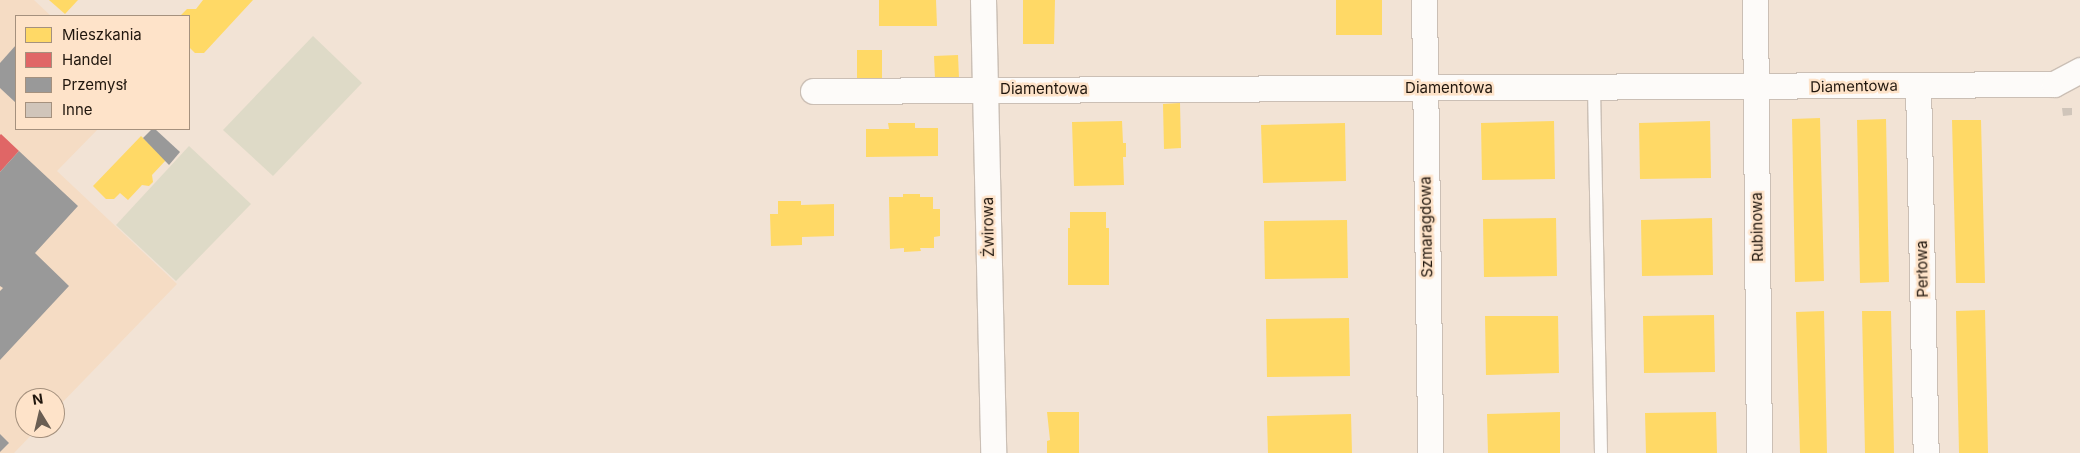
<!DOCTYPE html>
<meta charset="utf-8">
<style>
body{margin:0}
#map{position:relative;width:2080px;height:453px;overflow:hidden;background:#f2e3d5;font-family:Inter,sans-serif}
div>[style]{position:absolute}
.built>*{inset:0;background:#f5dcc4}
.green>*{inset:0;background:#dedac7}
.homes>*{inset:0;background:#ffd966}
.shops>*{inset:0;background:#e06666}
.industry>*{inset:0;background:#999}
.building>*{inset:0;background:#d0c5ba}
.roads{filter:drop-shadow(1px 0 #cbbfb5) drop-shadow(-1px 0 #cbbfb5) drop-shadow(0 1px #cbbfb5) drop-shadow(0 -1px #cbbfb5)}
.service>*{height:12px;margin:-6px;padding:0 6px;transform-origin:6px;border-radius:6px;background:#fdfbf9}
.minor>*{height:25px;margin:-12.5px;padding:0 12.5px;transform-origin:12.5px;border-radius:12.5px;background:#fdfbf9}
span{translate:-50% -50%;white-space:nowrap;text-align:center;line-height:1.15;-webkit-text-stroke:5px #fee3c9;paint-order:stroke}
.street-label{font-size:15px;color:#20160d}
.legend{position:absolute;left:15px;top:15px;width:175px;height:115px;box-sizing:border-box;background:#fee3c9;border:1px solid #a5917e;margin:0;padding:6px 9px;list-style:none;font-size:15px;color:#20160d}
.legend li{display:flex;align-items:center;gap:10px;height:25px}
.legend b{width:25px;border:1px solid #a5917e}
.north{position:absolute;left:15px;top:388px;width:50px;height:50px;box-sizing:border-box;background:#fee3c9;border:1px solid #a5917e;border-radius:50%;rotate:351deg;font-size:14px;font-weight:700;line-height:20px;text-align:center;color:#20160d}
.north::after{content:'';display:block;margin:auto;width:18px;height:22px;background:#6a5e53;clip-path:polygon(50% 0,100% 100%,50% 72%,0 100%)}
</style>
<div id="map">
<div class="built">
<i style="clip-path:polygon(0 0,34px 0,51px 16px,16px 16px,16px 129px,98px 129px,57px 171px,177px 284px,55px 410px,55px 398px,25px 398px,25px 428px,38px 428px,14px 453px,0 453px)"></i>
</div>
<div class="green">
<i style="clip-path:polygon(313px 36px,362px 83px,273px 176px,223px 130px)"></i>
<i style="clip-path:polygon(189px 146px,251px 204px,176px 281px,116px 225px)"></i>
</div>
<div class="homes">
<i style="clip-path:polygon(49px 0,78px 0,65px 14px)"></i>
<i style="clip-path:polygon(203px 0,253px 0,204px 53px,195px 53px,189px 47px,189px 16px,180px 16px,187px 9px,196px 9px)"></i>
<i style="clip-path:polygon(879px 0,936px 0,937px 26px,879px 26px)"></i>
<i style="clip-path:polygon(1023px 0,1055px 0,1054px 44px,1023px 44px)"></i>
<i style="clip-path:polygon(1336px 0,1382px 0,1382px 35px,1336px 35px)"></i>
<i style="clip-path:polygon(857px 50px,882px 50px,882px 79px,857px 79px)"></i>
<i style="clip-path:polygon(958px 55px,959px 78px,935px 79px,934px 56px)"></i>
<i style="clip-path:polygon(1180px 103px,1181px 148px,1164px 149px,1163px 104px)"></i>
<i style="clip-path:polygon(1820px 118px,1824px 281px,1795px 282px,1792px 119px)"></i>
<i style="clip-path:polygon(1886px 119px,1889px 282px,1860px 283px,1857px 120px)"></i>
<i style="clip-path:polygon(1952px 120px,1981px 120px,1985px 283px,1956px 283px)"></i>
<i style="clip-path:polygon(1122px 121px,1123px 143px,1126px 143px,1126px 157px,1123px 157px,1124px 185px,1074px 186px,1072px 122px)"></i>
<i style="clip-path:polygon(1554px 121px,1555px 179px,1482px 180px,1481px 123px)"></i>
<i style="clip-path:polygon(1710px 121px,1711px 178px,1640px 179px,1639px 123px)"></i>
<i style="clip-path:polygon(888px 123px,915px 123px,915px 128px,938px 128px,938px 156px,866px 157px,866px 129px,889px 129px)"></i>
<i style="clip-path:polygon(1345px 123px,1346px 181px,1263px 183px,1261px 125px)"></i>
<i style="clip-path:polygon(141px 136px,166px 160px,152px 175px,153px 182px,149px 186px,142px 185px,128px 200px,120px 193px,114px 199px,106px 199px,93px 186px)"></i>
<i style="clip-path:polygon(903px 194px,920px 194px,920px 197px,933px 197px,933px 209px,940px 209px,940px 236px,934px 237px,934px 248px,920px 248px,921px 251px,904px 252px,904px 248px,890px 249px,889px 197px,903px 197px)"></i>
<i style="clip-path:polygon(778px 201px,801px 201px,801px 205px,834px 204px,834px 236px,802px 237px,802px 245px,771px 246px,770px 214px,778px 214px)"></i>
<i style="clip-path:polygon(1070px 212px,1106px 212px,1106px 228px,1109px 228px,1109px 285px,1068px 285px,1068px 228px,1070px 228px)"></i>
<i style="clip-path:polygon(1556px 218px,1557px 276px,1484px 277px,1483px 219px)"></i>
<i style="clip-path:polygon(1712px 218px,1713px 275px,1642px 276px,1641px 220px)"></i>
<i style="clip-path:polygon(1347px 220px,1348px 278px,1265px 279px,1264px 221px)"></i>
<i style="clip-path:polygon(1985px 310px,1988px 453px,1959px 453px,1956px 311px)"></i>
<i style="clip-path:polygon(1824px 311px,1827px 453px,1800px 453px,1796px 312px)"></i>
<i style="clip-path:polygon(1862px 311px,1891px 311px,1894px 453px,1865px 453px)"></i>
<i style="clip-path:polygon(1714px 315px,1715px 372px,1644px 373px,1643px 316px)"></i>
<i style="clip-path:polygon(1485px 316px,1558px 316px,1559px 373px,1486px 375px)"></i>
<i style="clip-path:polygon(1349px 318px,1350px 376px,1267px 377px,1266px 319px)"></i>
<i style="clip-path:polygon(1047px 412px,1079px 412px,1079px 453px,1047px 453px,1047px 441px,1050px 440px)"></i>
<i style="clip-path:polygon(1560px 412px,1560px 453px,1488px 453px,1487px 414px)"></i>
<i style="clip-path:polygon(1716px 412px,1717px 453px,1646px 453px,1645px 413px)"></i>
<i style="clip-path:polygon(1351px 414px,1352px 453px,1268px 453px,1267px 416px)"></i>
</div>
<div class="shops">
<i style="clip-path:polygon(1px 134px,19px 151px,0 172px,0 135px)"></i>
</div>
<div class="industry">
<i style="clip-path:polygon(16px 45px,16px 103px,0 88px,0 63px)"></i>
<i style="clip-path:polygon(152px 129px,155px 129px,180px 152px,169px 165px,143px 138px)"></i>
<i style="clip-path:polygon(19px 151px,78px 206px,35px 253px,69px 286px,0 360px,0 291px,3px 288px,0 286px,0 172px)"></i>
<i style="clip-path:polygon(0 434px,9px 443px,0 452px)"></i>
</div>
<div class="building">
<i style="clip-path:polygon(2062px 108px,2072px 108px,2072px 115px,2063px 116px)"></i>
</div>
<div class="roads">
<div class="service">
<i style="left:1594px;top:88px;width:365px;rotate:88.9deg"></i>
</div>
<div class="minor">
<i style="left:983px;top:0;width:453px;rotate:88.7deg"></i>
<i style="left:1424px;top:0;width:453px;rotate:89.2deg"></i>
<i style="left:1755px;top:0;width:453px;rotate:89.5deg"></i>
<i style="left:1918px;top:85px;width:368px;rotate:88.8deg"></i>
<i style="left:813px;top:91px;width:1241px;rotate:-0.32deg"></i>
<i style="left:2054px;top:84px;width:30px;rotate:-28deg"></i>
</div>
</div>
<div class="street-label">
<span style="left:1854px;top:86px;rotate:-1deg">Diamentowa</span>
<span style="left:1449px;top:88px">Diamentowa</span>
<span style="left:1044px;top:89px">Diamentowa</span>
<span style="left:988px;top:227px;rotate:-91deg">Żwirowa</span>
<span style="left:1426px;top:227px;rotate:-91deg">Szmaragdowa</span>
<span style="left:1757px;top:227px;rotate:-91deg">Rubinowa</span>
<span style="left:1922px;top:269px;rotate:-91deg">Perłowa</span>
</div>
<ul class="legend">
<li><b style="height:14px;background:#ffd966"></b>Mieszkania</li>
<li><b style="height:14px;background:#e06666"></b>Handel</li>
<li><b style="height:14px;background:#999"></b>Przemysł</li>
<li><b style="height:14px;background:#d0c5ba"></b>Inne</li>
</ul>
<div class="north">N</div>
</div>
